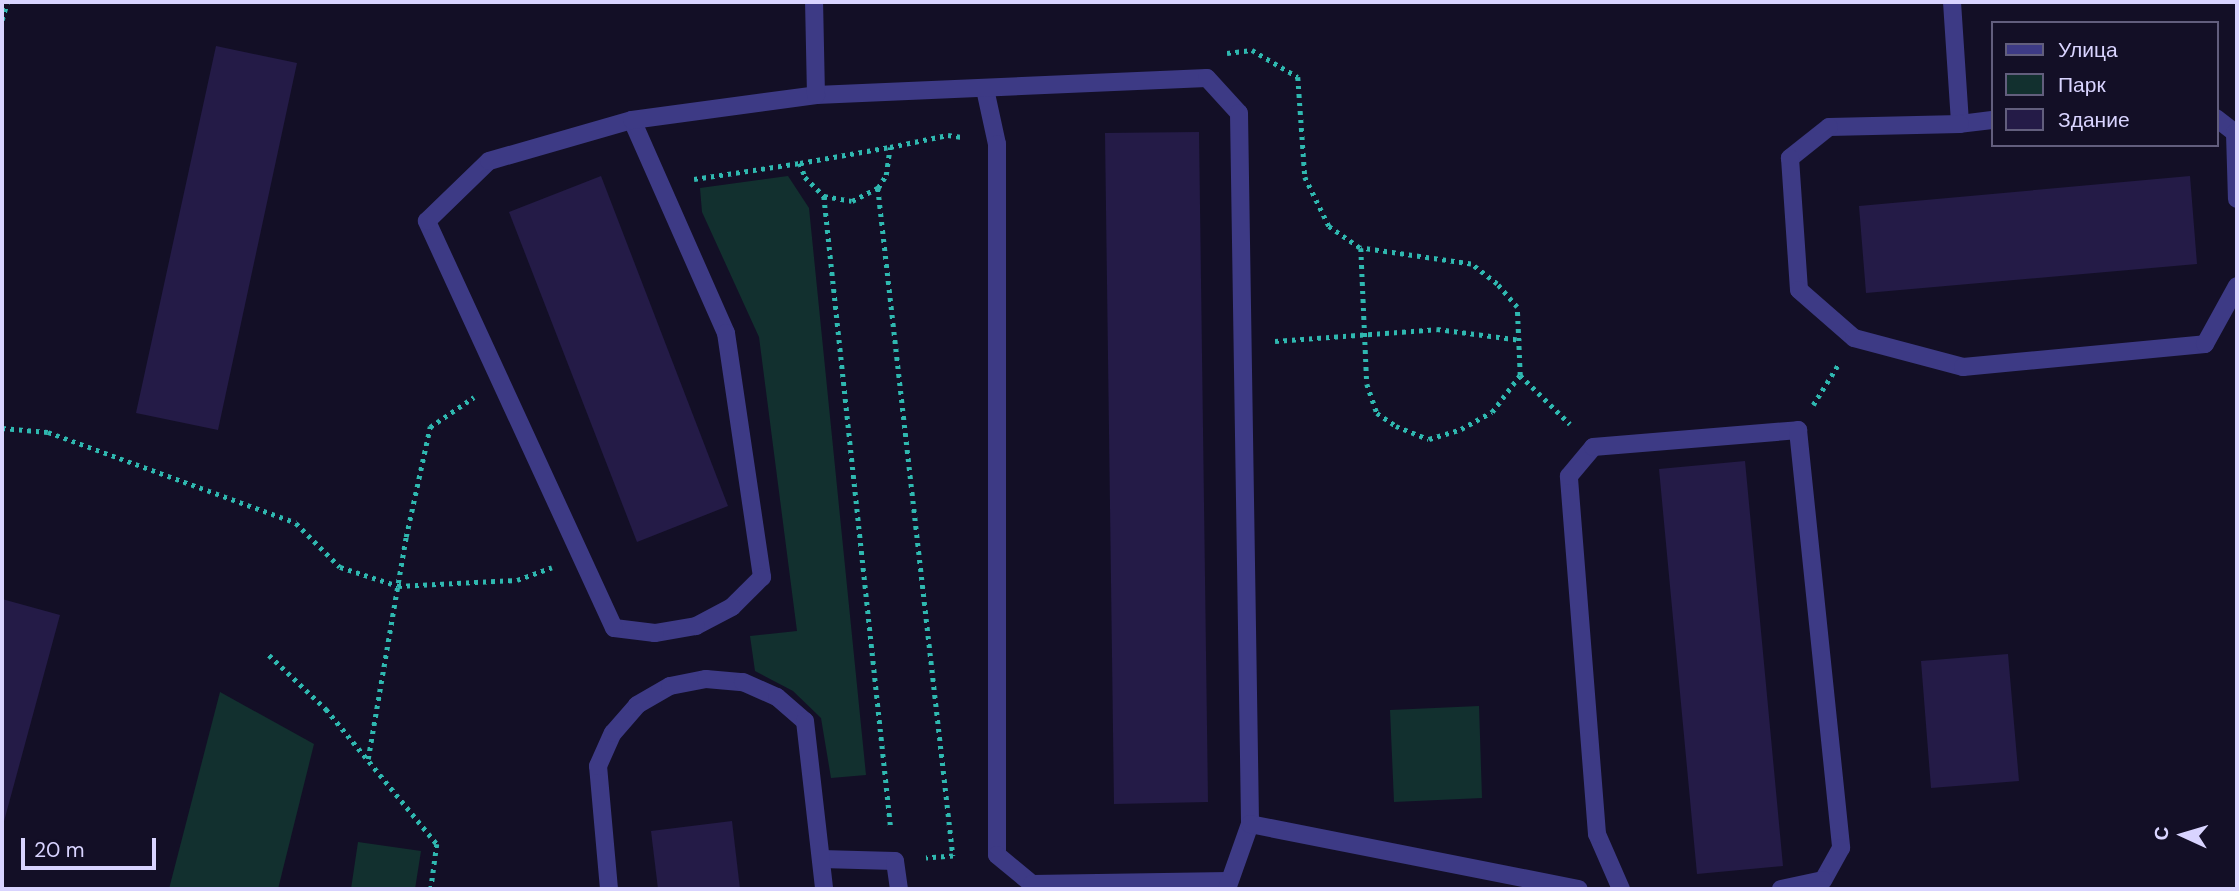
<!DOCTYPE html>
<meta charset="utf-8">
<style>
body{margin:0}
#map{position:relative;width:2239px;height:891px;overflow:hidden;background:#130f26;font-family:"DM Sans",sans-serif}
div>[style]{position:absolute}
.green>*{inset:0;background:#12302f}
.building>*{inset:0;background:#241b47}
.path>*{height:4.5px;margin-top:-2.25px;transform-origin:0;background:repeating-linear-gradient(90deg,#2fb8b0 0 3.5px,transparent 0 8.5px)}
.minor>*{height:18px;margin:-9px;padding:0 9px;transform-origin:9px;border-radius:9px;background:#3d3a85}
span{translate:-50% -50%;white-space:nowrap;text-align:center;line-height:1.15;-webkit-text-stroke:5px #130f26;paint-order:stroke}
.frame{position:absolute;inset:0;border:4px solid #d9d4ff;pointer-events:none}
.legend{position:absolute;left:1991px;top:21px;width:228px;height:126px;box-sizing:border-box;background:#130f26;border:2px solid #625e7d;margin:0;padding:9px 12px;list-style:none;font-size:21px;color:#d9d4ff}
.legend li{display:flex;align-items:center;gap:14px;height:35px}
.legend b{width:35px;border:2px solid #625e7d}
.north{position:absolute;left:2148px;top:800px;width:70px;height:70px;-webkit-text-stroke:5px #130f26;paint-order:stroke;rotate:274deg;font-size:19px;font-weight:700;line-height:28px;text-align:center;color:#d9d4ff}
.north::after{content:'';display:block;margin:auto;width:24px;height:32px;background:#d9d4ff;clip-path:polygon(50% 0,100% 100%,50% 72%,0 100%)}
.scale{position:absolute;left:21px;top:838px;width:135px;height:32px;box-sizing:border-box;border:4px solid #d9d4ff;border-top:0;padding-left:9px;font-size:21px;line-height:24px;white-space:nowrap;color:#d9d4ff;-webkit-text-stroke:5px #130f26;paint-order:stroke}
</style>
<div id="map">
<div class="green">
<i style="clip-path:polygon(788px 176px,809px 208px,866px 775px,831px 778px,821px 718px,793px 691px,755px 671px,750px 636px,797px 631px,759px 337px,702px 212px,700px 188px)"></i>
<i style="clip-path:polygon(220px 692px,314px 744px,278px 889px,169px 889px)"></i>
<i style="clip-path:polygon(1479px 706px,1482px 798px,1394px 802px,1390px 710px)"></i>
<i style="clip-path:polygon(358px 842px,421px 851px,415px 889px,351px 889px)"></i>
</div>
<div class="building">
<i style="clip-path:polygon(216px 46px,297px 63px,218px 430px,136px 413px)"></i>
<i style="clip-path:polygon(1199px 132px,1208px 802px,1114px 804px,1105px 133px)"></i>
<i style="clip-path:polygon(601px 176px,728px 506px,637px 542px,509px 212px)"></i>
<i style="clip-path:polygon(2190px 176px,2197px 264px,1866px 293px,1859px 206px)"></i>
<i style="clip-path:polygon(1745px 461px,1783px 866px,1697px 874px,1659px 469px)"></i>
<i style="clip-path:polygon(2px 599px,60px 615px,3px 825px,2px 825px)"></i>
<i style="clip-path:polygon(2008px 654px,2019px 781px,1931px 788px,1921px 661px)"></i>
<i style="clip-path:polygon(732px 821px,740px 889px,658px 889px,651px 831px)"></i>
</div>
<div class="path">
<i style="left:2px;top:20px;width:19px;rotate:-74deg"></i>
<i style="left:1227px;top:53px;width:25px;rotate:-7deg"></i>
<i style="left:1252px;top:50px;width:53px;rotate:30.4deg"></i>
<i style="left:1298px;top:77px;width:100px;rotate:86deg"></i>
<i style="left:1305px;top:177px;width:55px;rotate:63.9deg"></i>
<i style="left:1329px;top:226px;width:39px;rotate:35deg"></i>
<i style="left:1361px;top:248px;width:136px;rotate:87.5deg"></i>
<i style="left:1367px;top:384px;width:31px;rotate:71deg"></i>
<i style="left:1377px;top:413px;width:23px;rotate:34deg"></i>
<i style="left:1396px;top:426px;width:35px;rotate:22deg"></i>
<i style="left:1429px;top:439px;width:34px;rotate:-17deg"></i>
<i style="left:1461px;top:429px;width:35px;rotate:-29deg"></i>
<i style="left:1492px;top:412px;width:46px;rotate:-52.9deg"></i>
<i style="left:1520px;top:375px;width:68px;rotate:-92.5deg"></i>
<i style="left:1517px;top:307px;width:30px;rotate:-131deg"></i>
<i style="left:1497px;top:284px;width:33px;rotate:-142deg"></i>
<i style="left:1471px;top:264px;width:111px;rotate:-171.7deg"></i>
<i style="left:800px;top:163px;width:91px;rotate:-10.1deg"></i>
<i style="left:694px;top:179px;width:107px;rotate:-8.6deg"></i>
<i style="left:800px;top:163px;width:15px;rotate:70deg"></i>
<i style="left:805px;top:177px;width:27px;rotate:45deg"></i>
<i style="left:824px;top:196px;width:28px;rotate:10deg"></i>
<i style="left:852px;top:201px;width:29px;rotate:-27deg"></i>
<i style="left:878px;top:188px;width:15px;rotate:-58deg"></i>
<i style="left:886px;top:175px;width:28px;rotate:-82deg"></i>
<i style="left:890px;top:147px;width:59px;rotate:-11.7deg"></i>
<i style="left:948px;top:135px;width:14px;rotate:8deg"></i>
<i style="left:878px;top:188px;width:672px;rotate:83.59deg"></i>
<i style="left:953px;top:856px;width:27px;rotate:176deg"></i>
<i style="left:824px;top:196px;width:637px;rotate:83.96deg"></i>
<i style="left:1275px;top:341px;width:162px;rotate:-4.2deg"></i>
<i style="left:1437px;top:329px;width:85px;rotate:7.5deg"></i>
<i style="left:1520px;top:375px;width:70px;rotate:44.4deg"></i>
<i style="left:1813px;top:405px;width:47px;rotate:-58deg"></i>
<i style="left:2px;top:428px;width:46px;rotate:5deg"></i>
<i style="left:48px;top:432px;width:264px;rotate:20.1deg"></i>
<i style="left:296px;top:523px;width:62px;rotate:45deg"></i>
<i style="left:340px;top:567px;width:61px;rotate:18.1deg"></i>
<i style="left:398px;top:586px;width:119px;rotate:-2.9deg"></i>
<i style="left:517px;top:580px;width:37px;rotate:-20deg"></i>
<i style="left:269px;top:655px;width:79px;rotate:43.5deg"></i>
<i style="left:326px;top:709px;width:175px;rotate:50.6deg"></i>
<i style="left:437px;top:844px;width:45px;rotate:97.6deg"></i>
<i style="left:368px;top:759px;width:225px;rotate:-80.3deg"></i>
<i style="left:406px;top:537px;width:113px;rotate:-77.7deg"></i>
<i style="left:430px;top:427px;width:53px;rotate:-34.3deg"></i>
</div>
<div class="minor">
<i style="left:1952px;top:2px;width:122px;rotate:86.2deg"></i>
<i style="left:985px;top:89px;width:56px;rotate:77.7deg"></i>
<i style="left:997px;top:144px;width:711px;rotate:90deg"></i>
<i style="left:997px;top:855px;width:45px;rotate:39.6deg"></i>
<i style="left:1032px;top:884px;width:197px;rotate:-0.9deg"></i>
<i style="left:816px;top:95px;width:391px;rotate:-2.5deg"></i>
<i style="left:1207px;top:78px;width:47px;rotate:47.6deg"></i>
<i style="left:1239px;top:113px;width:711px;rotate:89.11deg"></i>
<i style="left:1250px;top:824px;width:69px;rotate:109.5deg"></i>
<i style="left:2216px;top:118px;width:24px;rotate:38deg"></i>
<i style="left:2235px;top:133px;width:66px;rotate:88.3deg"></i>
<i style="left:632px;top:120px;width:233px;rotate:66.2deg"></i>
<i style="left:726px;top:333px;width:247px;rotate:81.6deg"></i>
<i style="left:762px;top:577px;width:42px;rotate:135deg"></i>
<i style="left:732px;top:607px;width:41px;rotate:152.2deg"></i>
<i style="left:696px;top:626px;width:42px;rotate:170.3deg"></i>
<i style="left:655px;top:633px;width:41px;rotate:-173deg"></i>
<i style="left:614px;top:628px;width:448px;rotate:-114.7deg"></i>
<i style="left:427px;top:221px;width:86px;rotate:-44.1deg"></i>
<i style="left:489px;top:161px;width:149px;rotate:-16deg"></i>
<i style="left:632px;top:120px;width:186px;rotate:-7.7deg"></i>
<i style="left:816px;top:95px;width:93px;rotate:-91.2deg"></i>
<i style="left:1992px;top:120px;width:32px;rotate:173deg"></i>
<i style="left:1960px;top:124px;width:131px;rotate:178.7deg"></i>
<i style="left:1829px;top:127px;width:50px;rotate:141.5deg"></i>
<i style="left:1790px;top:158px;width:132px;rotate:86.1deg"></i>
<i style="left:1799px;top:290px;width:73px;rotate:41.1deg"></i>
<i style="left:1854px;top:338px;width:113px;rotate:14.9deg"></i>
<i style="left:1963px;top:367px;width:243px;rotate:-5.4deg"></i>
<i style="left:2205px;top:344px;width:66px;rotate:-61.1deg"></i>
<i style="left:1250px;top:824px;width:335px;rotate:11.2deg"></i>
<i style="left:821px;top:859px;width:74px;rotate:1.5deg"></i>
<i style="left:895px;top:861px;width:28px;rotate:82deg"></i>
<i style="left:609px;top:889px;width:123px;rotate:-95.1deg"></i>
<i style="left:598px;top:766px;width:36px;rotate:-66deg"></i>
<i style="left:613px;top:733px;width:37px;rotate:-49deg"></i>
<i style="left:637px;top:705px;width:38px;rotate:-30deg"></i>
<i style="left:670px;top:686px;width:37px;rotate:-11deg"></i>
<i style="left:706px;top:679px;width:37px;rotate:5deg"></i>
<i style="left:743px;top:682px;width:37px;rotate:24deg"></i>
<i style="left:777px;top:697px;width:37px;rotate:41deg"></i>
<i style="left:805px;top:721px;width:169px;rotate:83.5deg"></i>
<i style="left:1621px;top:889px;width:60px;rotate:-113.6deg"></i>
<i style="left:1597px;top:834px;width:359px;rotate:-94.5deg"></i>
<i style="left:1569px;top:476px;width:38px;rotate:-50deg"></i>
<i style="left:1593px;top:447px;width:206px;rotate:-4.7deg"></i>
<i style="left:1798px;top:430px;width:420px;rotate:84.1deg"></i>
<i style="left:1841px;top:848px;width:37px;rotate:119deg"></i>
<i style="left:1823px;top:880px;width:43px;rotate:167.9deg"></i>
</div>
<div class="frame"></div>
<ul class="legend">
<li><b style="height:9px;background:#3d3a85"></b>Улица</li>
<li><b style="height:19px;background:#12302f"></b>Парк</li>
<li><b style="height:19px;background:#241b47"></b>Здание</li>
</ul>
<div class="north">С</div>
<div class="scale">20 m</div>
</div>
